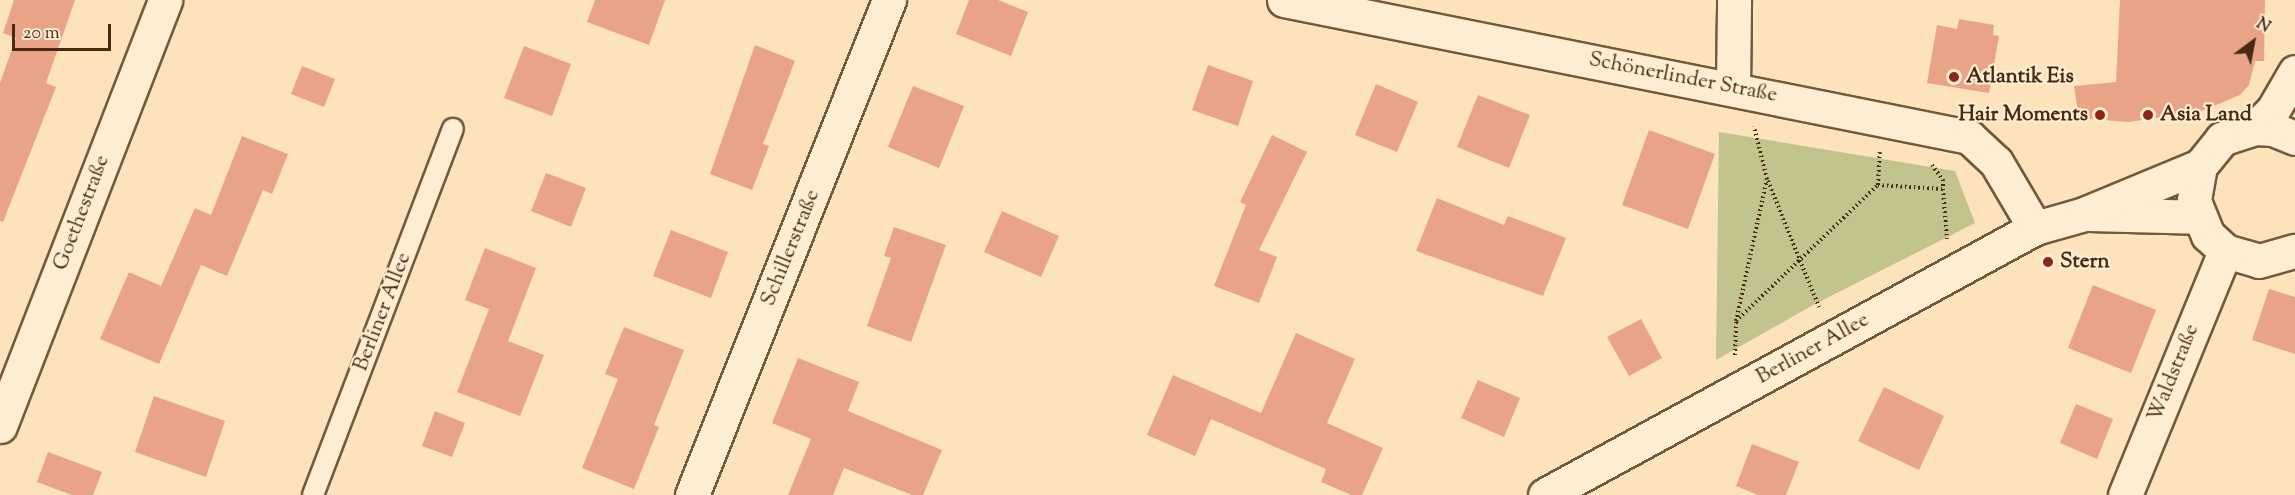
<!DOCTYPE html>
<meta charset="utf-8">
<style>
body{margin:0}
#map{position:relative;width:2295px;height:495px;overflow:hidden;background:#fce3bb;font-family:"Sorts Mill Goudy",serif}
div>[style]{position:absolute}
.green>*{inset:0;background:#c2c38d}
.building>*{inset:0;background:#e9a488}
.path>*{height:4px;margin-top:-2px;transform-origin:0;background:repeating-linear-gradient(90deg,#472a11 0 1.5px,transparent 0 4.5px)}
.roads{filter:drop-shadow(2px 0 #74583c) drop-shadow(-2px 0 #74583c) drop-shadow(0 2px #74583c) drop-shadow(0 -2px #74583c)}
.lane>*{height:20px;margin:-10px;padding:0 10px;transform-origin:10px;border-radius:10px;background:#fdedd3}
.street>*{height:33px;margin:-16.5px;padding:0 16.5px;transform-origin:16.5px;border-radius:16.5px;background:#fdedd3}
.secondary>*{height:33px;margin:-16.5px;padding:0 16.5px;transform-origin:16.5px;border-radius:16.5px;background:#fdedd3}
.dots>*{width:16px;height:16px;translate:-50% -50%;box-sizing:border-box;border:3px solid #fdedd3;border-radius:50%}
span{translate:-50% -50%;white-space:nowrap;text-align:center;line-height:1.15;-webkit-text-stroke:4.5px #fdedd3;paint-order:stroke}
.poi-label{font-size:21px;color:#472a11;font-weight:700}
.left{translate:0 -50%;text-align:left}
.right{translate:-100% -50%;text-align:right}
.street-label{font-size:21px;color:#472a11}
.north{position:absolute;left:2223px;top:12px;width:60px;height:60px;-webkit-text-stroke:4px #fdedd3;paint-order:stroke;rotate:32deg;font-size:16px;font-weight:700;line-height:24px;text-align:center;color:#472a11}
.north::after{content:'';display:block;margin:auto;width:21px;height:27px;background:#472a11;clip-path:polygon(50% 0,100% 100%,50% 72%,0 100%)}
.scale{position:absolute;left:12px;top:24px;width:99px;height:27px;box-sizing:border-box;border:3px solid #472a11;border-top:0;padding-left:8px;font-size:18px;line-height:21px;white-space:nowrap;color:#472a11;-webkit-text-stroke:4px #fdedd3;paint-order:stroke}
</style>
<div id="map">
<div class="green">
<i style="clip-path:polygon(1719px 132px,1955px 171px,1975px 223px,1815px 304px,1716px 360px)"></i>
</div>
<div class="building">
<i style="clip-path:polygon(14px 0,75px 0,46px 83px,56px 87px,3px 222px,0 221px,0 83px,16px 38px,3px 33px)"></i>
<i style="clip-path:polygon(595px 0,665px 0,649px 45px,587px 22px)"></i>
<i style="clip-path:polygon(969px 0,998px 0,1028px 12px,1011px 56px,956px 34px)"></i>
<i style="clip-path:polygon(2120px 0,2265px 0,2264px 61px,2255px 61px,2249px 85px,2240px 95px,2199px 112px,2128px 122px,2079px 118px,2074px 86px,2116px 82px)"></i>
<i style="clip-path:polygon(1959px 19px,1994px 25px,1993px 35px,1999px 36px,1989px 93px,1927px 83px,1937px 25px,1957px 29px)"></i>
<i style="clip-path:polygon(755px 45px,795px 61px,763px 144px,769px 146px,752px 190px,710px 174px)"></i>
<i style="clip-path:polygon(524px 46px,571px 64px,552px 116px,504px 98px)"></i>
<i style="clip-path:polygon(1208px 65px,1253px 81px,1238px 126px,1192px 110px)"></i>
<i style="clip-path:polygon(302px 66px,335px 79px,324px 107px,291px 94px)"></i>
<i style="clip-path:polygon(1376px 84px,1418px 102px,1397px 152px,1355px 135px)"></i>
<i style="clip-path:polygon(913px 86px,964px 106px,939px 168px,888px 147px)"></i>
<i style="clip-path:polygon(1478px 95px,1530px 115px,1509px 168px,1457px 147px)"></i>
<i style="clip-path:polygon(1649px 130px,1715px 154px,1688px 229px,1622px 205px)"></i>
<i style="clip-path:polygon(1272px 135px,1307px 152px,1259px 250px,1277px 257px,1259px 303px,1214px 286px,1246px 205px,1240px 202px)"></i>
<i style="clip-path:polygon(242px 136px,288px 154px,272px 194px,263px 190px,227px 276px,201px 265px,159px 364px,100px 339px,129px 272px,161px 286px,195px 208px,211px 215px)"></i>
<i style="clip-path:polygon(546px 173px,586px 188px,571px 227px,531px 211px)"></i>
<i style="clip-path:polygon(1437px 198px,1504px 225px,1508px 216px,1566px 238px,1543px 296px,1416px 251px)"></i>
<i style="clip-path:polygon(1002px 211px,1059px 236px,1041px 277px,984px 252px)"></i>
<i style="clip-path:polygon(894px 227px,946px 245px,911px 342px,867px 326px,891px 258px,884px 256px)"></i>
<i style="clip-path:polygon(671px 230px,728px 252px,711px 298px,653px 276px)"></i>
<i style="clip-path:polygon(485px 248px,536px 268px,508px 341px,544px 355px,520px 416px,457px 392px,489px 309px,465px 300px)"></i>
<i style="clip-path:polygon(2093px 285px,2156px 310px,2131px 373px,2068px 348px)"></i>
<i style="clip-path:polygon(2269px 289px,2295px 297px,2295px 354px,2252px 340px)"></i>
<i style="clip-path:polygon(1641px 319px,1662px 358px,1629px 376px,1607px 337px)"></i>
<i style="clip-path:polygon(624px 327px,684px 350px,654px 425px,659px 427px,634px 489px,582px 468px,618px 379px,605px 374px)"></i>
<i style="clip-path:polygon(1296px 333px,1355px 359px,1327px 423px,1383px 448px,1362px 495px,1351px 495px,1321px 482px,1326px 469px,1211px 419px,1195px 456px,1147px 435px,1173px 375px,1261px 413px)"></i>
<i style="clip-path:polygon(798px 358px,859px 382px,848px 411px,942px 450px,923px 495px,912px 495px,844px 468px,833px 495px,788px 495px,811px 439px,772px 423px)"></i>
<i style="clip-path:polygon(1478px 380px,1520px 398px,1504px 437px,1461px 418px)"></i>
<i style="clip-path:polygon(1884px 387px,1944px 416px,1919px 470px,1858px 441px)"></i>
<i style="clip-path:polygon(154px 396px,225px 421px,206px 477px,135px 452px)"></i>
<i style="clip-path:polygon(2076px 404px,2113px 419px,2097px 459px,2060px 443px)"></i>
<i style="clip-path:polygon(435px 411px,465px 423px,452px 457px,422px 446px)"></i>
<i style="clip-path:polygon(1752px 444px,1799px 462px,1786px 495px,1758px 495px,1736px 486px)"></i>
<i style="clip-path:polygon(48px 452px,102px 472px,93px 495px,72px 495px,37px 482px)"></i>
</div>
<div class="path">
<i style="left:1932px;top:165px;width:19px;rotate:54deg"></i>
<i style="left:1943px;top:180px;width:9px;rotate:90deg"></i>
<i style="left:1768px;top:181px;width:136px;rotate:68deg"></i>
<i style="left:1878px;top:185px;width:65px;rotate:3.5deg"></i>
<i style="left:1943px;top:189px;width:50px;rotate:85.4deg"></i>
<i style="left:1736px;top:321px;width:197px;rotate:-43.8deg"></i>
<i style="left:1878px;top:185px;width:33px;rotate:-87deg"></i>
<i style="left:1735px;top:355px;width:34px;rotate:-88deg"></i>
<i style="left:1736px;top:321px;width:145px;rotate:-77.7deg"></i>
<i style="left:1767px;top:179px;width:54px;rotate:-104deg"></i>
</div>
<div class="roads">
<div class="lane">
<i style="left:313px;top:495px;width:392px;rotate:-69.1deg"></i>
</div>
<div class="street">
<i style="left:1284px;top:0;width:699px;rotate:11.31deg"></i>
<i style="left:1969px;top:137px;width:37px;rotate:43deg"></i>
<i style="left:1996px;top:162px;width:77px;rotate:59.4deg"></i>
<i style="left:1733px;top:88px;width:88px;rotate:-89.3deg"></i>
<i style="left:0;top:426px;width:457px;rotate:-68.8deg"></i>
<i style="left:692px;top:495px;width:533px;rotate:-68.3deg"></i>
<i style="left:2125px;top:495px;width:264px;rotate:-67.7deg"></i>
</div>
<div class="secondary">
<i style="left:2255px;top:128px;width:25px;rotate:-45deg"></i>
<i style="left:2273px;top:110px;width:44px;rotate:-59.9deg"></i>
<i style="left:2295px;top:138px;width:24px;rotate:-158deg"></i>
<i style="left:2273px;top:129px;width:18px;rotate:-177deg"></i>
<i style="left:2255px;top:128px;width:35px;rotate:162deg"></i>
<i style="left:2222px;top:139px;width:35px;rotate:129deg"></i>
<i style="left:2200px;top:166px;width:36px;rotate:100deg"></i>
<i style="left:2194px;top:201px;width:37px;rotate:68deg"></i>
<i style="left:2208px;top:235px;width:23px;rotate:43deg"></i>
<i style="left:2225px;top:251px;width:35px;rotate:16deg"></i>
<i style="left:2259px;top:261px;width:37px;rotate:-16deg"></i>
<i style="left:2086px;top:214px;width:112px;rotate:1.5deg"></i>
<i style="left:1545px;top:495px;width:558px;rotate:-28.59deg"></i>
<i style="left:2035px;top:228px;width:51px;rotate:-15.9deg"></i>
<i style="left:2084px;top:214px;width:126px;rotate:-22.5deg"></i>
</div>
</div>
<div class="dots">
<i style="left:1954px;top:77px;background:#8f2418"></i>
<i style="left:2100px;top:115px;background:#8f2418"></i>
<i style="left:2148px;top:115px;background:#8f2418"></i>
<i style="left:2048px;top:262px;background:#8f2418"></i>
</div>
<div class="poi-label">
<span class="left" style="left:1966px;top:77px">Atlantik Eis</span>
<span class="right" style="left:2088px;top:115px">Hair Moments</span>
<span class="left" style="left:2160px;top:115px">Asia Land</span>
<span class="left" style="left:2060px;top:262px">Stern</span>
</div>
<div class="street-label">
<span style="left:1683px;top:78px;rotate:11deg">Schönerlinder Straße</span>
<span style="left:82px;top:213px;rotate:-69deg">Goethestraße</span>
<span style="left:791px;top:248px;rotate:-68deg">Schillerstraße</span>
<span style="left:383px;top:312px;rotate:-69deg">Berliner Allee</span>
<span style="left:1813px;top:349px;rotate:-29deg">Berliner Allee</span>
<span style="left:2174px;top:373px;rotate:-68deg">Waldstraße</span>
</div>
<div class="north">N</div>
<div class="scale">20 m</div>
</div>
